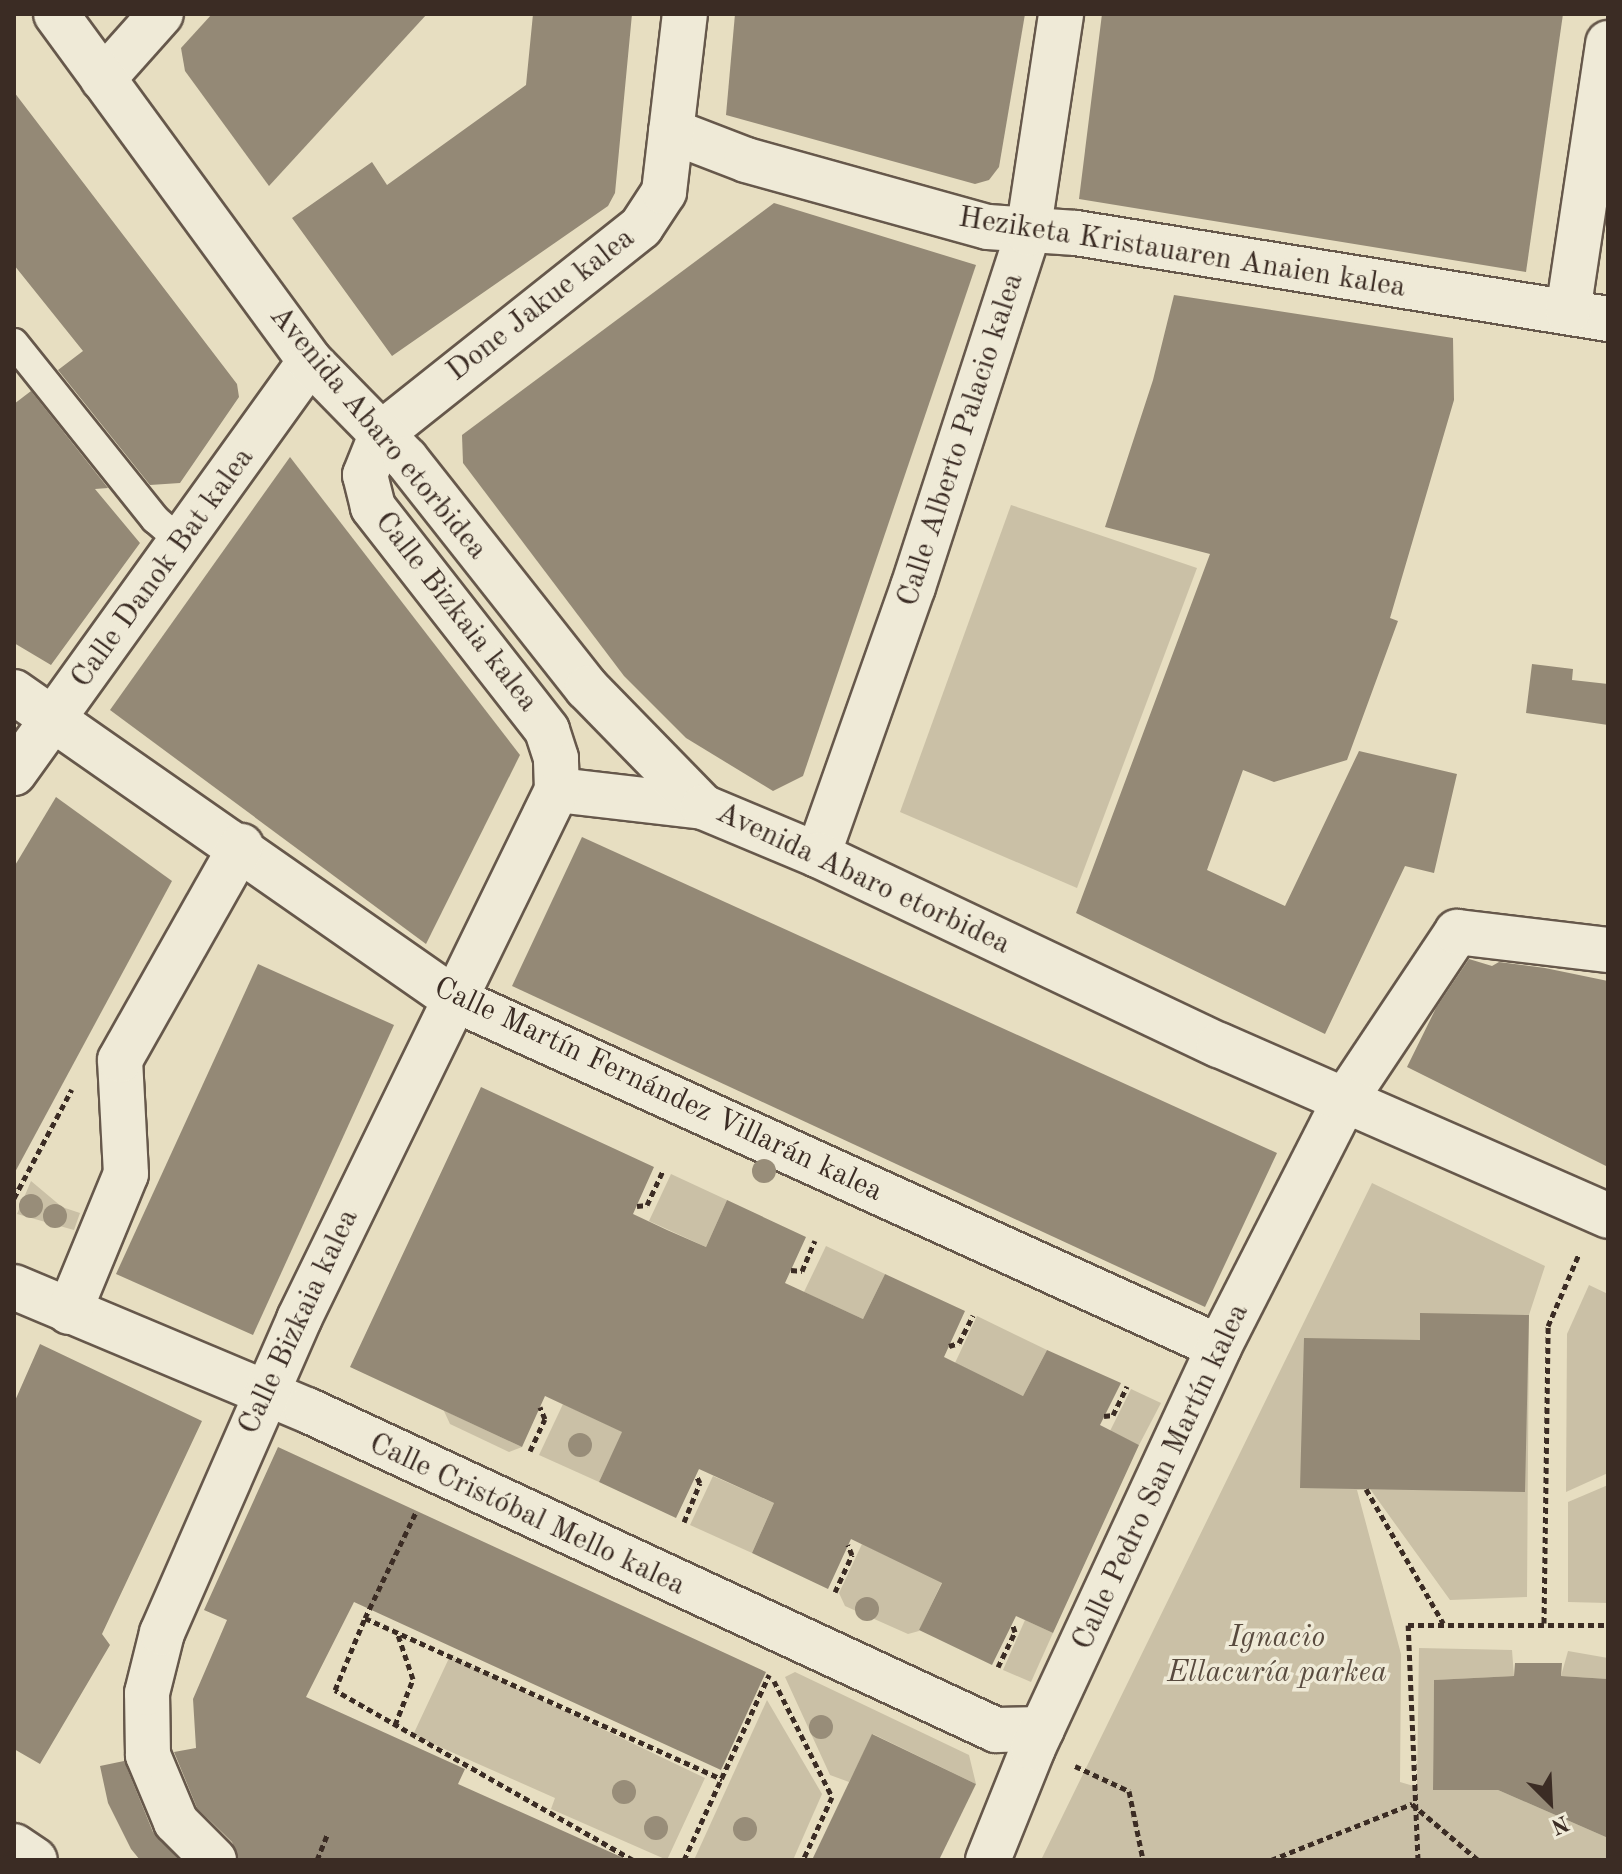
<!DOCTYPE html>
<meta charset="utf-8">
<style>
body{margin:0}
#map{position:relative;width:1622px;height:1874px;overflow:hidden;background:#e7dec1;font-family:"Old Standard TT",serif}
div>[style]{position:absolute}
.green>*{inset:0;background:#cac0a6}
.building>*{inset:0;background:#948976}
.path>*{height:5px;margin-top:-2.5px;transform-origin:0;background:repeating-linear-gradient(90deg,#3b2c24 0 6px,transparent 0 10px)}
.roads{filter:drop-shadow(2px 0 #66584b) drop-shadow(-2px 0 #66584b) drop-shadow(0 2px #66584b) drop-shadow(0 -2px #66584b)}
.lane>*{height:28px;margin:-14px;padding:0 14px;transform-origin:14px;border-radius:14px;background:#efead7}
.street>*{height:44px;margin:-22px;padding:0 22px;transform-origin:22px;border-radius:22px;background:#efead7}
.secondary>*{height:44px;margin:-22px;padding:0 22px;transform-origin:22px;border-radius:22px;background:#efead7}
.trees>*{width:24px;height:24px;margin:-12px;border-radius:50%;background:#988d79}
span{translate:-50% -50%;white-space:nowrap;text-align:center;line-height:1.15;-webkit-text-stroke:7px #efead7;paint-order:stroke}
.street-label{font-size:30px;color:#3b2c24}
.park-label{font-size:30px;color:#584a3e;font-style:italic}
.frame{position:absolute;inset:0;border:16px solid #3b2c24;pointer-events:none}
.north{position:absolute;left:1510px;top:1762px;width:80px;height:80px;-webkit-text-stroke:6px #efead7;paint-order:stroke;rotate:156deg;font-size:22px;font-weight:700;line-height:32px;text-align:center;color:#3b2c24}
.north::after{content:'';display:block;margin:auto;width:28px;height:36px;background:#3b2c24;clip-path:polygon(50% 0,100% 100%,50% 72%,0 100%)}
</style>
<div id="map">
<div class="green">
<i style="clip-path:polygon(1011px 505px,1197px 568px,1077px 888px,900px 812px)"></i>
<i style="clip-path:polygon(671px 1174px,727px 1200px,706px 1247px,649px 1221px)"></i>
<i style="clip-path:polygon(31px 1181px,62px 1207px,80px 1213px,74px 1230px,17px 1214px)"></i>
<i style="clip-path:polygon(1372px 1183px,1545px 1266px,1529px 1315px,1527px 1597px,1450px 1600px,1370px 1489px,1357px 1490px,1401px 1654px,1400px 1782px,1417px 1787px,1419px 1648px,1512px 1650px,1514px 1676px,1434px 1680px,1433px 1789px,1498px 1790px,1608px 1838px,1608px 1860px,1041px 1860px)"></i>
<i style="clip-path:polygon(826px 1246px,885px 1274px,863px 1319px,804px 1292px)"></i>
<i style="clip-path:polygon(1589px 1285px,1608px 1294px,1608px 1473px,1566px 1492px,1567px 1334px)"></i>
<i style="clip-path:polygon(977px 1316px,1047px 1350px,1023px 1396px,955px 1363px)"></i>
<i style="clip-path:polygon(1131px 1389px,1161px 1403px,1139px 1445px,1110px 1431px)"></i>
<i style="clip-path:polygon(563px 1404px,623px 1432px,599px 1482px,539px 1455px)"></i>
<i style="clip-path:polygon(444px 1411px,445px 1411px,522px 1447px,509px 1452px,450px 1424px)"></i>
<i style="clip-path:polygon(713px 1476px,774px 1503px,752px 1553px,690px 1525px)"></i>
<i style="clip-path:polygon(1608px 1485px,1608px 1603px,1568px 1602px,1568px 1502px)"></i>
<i style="clip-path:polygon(862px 1544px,942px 1582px,919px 1631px,908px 1634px,845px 1606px,839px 1593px)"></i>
<i style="clip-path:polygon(1025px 1620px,1053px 1633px,1031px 1682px,1003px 1670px)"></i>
<i style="clip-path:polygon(1568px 1651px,1608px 1658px,1608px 1679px,1561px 1676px)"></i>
<i style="clip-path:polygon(450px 1656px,705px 1778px,667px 1860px,551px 1809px,555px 1798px,413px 1735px)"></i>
<i style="clip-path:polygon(795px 1672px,969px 1755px,976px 1784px,873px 1734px,849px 1782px,830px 1775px,785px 1677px)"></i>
<i style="clip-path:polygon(767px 1700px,822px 1794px,793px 1860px,694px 1860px)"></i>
</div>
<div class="building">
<i style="clip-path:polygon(212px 14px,427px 14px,269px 186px,185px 71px,181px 48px)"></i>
<i style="clip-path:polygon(533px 14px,632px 14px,615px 193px,608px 206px,392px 356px,292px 218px,372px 162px,387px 185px,526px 85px)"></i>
<i style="clip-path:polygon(735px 14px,1025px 14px,999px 167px,989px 180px,975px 184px,726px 115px)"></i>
<i style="clip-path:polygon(1102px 14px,1563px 14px,1526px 272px,1079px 199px)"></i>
<i style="clip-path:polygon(14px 92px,237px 384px,239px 397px,180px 483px,150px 485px,58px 370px,83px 351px,14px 265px)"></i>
<i style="clip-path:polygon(774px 203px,976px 265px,803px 776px,773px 791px,686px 738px,624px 676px,463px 463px,462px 435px)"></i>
<i style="clip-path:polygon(1174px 295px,1453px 338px,1454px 400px,1390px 618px,1398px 621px,1347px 760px,1274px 782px,1243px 770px,1207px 870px,1285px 906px,1359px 751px,1457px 774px,1434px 873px,1405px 866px,1325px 1034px,1076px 913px,1210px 554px,1105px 527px,1153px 380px)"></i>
<i style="clip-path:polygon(31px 391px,108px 488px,95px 489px,140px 543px,51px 665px,14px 643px,14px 404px)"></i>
<i style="clip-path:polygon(290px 457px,520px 755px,426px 944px,110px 710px)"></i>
<i style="clip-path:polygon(1532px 664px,1573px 669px,1572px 680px,1608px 684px,1608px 725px,1526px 713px)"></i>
<i style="clip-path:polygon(56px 797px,172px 881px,14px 1174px,14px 867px)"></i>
<i style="clip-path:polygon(582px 837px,1277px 1153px,1205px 1307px,512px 986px)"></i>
<i style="clip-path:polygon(1469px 959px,1492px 966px,1499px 962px,1545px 968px,1608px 981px,1608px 1167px,1407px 1067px,1436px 1008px)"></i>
<i style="clip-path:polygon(258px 964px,394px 1025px,253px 1335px,116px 1274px)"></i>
<i style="clip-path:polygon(481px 1087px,654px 1167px,633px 1214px,667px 1230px,706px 1247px,727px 1200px,806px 1237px,785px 1283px,863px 1319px,885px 1274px,965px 1311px,944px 1357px,1023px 1396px,1047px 1350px,1121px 1383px,1100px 1425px,1139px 1445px,1053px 1633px,1016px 1616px,992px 1665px,919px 1630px,942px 1583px,851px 1539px,828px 1589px,752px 1553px,774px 1503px,699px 1469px,676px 1518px,599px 1482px,622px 1432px,545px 1396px,522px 1447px,350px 1367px)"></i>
<i style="clip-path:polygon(1420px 1313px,1529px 1315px,1525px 1492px,1300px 1488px,1304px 1338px,1420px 1340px)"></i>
<i style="clip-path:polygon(40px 1344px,202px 1421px,102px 1634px,110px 1645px,40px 1764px,14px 1749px,14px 1403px)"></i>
<i style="clip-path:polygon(278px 1447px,766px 1672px,721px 1770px,354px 1602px,306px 1697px,465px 1769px,458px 1784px,628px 1860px,238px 1860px,232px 1842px,197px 1808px,174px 1752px,196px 1748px,193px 1699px,227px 1620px,204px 1610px)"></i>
<i style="clip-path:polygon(1515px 1663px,1562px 1663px,1561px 1676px,1608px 1679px,1608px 1838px,1498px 1790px,1433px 1790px,1434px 1680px,1514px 1676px)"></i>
<i style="clip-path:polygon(872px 1734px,976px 1784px,939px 1860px,812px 1860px)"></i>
<i style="clip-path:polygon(124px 1761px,153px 1832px,179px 1860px,140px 1860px,131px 1849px,108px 1803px,100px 1766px)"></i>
</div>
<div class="path">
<i style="left:14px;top:1198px;width:123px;rotate:-62deg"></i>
<i style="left:637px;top:1206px;width:10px;rotate:-6deg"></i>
<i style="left:647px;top:1205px;width:38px;rotate:-65deg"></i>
<i style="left:791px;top:1270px;width:11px;rotate:5deg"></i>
<i style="left:802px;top:1271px;width:33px;rotate:-67deg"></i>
<i style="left:949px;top:1346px;width:10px;rotate:-17deg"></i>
<i style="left:959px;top:1343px;width:31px;rotate:-63deg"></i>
<i style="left:1104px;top:1416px;width:9px;rotate:-6deg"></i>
<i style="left:1113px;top:1415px;width:32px;rotate:-64deg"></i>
<i style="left:530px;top:1451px;width:35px;rotate:-65deg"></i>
<i style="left:545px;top:1419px;width:13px;rotate:-113deg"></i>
<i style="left:1366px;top:1489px;width:155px;rotate:60.1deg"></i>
<i style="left:684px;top:1522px;width:42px;rotate:-67.7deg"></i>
<i style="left:700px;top:1483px;width:9px;rotate:-117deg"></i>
<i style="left:835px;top:1592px;width:41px;rotate:-65.3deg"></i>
<i style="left:852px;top:1555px;width:11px;rotate:-112deg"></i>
<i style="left:365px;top:1618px;width:118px;rotate:-64.3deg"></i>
<i style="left:1544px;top:1623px;width:297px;rotate:-89.2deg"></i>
<i style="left:1548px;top:1326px;width:78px;rotate:-66.7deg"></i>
<i style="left:998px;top:1667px;width:39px;rotate:-64deg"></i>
<i style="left:1015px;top:1632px;width:9px;rotate:-108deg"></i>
<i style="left:774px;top:1681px;width:130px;rotate:63.4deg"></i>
<i style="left:832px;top:1797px;width:69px;rotate:114.7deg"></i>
<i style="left:395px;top:1725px;width:49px;rotate:-68.6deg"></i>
<i style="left:413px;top:1679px;width:50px;rotate:-108.8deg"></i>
<i style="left:1075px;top:1766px;width:60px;rotate:24.8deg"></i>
<i style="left:1129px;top:1791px;width:70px;rotate:78.5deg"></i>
<i style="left:317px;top:1860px;width:27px;rotate:-68deg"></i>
<i style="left:633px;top:1860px;width:343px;rotate:-150.3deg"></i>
<i style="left:335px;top:1690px;width:78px;rotate:-67.4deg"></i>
<i style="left:365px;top:1618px;width:392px;rotate:24.3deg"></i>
<i style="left:684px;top:1860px;width:204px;rotate:-65.3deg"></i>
<i style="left:1271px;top:1860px;width:152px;rotate:-21.7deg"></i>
<i style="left:1412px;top:1804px;width:87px;rotate:40.3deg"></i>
<i style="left:1418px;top:1860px;width:235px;rotate:-92.4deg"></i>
<i style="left:1408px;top:1625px;width:200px"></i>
</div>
<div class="roads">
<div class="lane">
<i style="left:14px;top:343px;width:226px;rotate:51.3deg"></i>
<i style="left:155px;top:519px;width:35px;rotate:41deg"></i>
</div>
<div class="street">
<i style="left:103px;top:79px;width:87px;rotate:-48.3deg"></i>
<i style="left:671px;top:131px;width:80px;rotate:21.1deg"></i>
<i style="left:746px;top:160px;width:251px;rotate:15.5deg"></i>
<i style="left:988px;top:227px;width:88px;rotate:3.9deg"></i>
<i style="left:1076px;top:233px;width:539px;rotate:9.18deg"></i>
<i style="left:1568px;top:312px;width:272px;rotate:-81.5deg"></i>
<i style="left:14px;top:692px;width:537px;rotate:34.9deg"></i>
<i style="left:454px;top:999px;width:840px;rotate:24.46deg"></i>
<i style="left:14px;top:773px;width:507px;rotate:-54.3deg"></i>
<i style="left:557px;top:790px;width:147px;rotate:6.6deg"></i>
<i style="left:818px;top:855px;width:284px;rotate:-70.5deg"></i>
<i style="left:913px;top:587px;width:372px;rotate:-72deg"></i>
<i style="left:1028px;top:233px;width:221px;rotate:-81.4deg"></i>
<i style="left:14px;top:1287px;width:318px;rotate:22.8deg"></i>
<i style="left:307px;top:1410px;width:760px;rotate:24.91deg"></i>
<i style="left:996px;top:1730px;width:46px;rotate:-1.2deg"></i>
<i style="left:69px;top:1312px;width:149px;rotate:-67.6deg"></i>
<i style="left:126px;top:1174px;width:114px;rotate:-93deg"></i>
<i style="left:120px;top:1060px;width:246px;rotate:-60.5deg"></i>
<i style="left:14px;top:1846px;width:25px;rotate:34deg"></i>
<i style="left:214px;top:1860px;width:54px;rotate:-135deg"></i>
<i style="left:176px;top:1822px;width:73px;rotate:-112.7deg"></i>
<i style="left:148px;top:1755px;width:62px;rotate:-90.9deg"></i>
<i style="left:147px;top:1693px;width:62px;rotate:-76deg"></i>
<i style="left:162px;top:1633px;width:343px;rotate:-66.4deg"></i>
<i style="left:299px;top:1319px;width:589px;rotate:-64deg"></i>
<i style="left:557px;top:790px;width:32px;rotate:-92deg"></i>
<i style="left:556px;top:758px;width:29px;rotate:-108deg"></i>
<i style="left:547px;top:730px;width:283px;rotate:-128deg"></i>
<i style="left:373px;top:507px;width:33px;rotate:-104deg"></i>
<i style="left:365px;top:475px;width:45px;rotate:-68deg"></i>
<i style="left:382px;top:433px;width:331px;rotate:-38.5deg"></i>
<i style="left:641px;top:227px;width:42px;rotate:-56.7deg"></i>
<i style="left:664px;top:192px;width:179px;rotate:-83.3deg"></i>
<i style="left:988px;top:1860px;width:121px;rotate:-68.1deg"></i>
<i style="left:1033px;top:1748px;width:442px;rotate:-65.1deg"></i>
<i style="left:1219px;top:1347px;width:277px;rotate:-63deg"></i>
<i style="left:1345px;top:1100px;width:202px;rotate:-56.3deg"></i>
<i style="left:1457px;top:932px;width:152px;rotate:6.8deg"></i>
</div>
<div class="secondary">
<i style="left:56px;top:14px;width:430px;rotate:53.8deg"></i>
<i style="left:310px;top:361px;width:137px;rotate:45.6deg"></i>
<i style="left:406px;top:459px;width:292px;rotate:51.7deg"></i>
<i style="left:587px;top:688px;width:166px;rotate:45.7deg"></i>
<i style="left:703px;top:807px;width:125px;rotate:22.7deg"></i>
<i style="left:818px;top:855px;width:444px;rotate:25.4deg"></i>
<i style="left:1219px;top:1045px;width:425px;rotate:23.7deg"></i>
</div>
</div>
<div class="trees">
<i style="left:764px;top:1171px"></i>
<i style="left:31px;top:1206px"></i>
<i style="left:55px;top:1216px"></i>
<i style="left:580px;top:1445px"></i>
<i style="left:867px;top:1609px"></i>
<i style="left:821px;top:1727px"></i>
<i style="left:624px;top:1792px"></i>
<i style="left:656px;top:1828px"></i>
<i style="left:745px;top:1829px"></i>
</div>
<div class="street-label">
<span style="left:1182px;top:253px;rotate:9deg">Heziketa Kristauaren Anaien kalea</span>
<span style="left:541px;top:305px;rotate:-38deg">Done Jakue kalea</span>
<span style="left:378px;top:433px;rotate:50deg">Avenida Abaro etorbidea</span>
<span style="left:961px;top:440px;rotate:-72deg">Calle Alberto Palacio kalea</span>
<span style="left:163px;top:568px;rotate:-54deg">Calle Danok Bat kalea</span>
<span style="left:456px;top:612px;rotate:52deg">Calle Bizkaia kalea</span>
<span style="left:863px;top:879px;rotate:25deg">Avenida Abaro etorbidea</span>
<span style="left:658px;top:1090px;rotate:25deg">Calle Martín Fernández Villarán kalea</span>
<span style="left:299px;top:1322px;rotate:-65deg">Calle Bizkaia kalea</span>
<span style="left:1161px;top:1477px;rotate:-65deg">Calle Pedro San Martín kalea</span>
<span style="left:527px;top:1515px;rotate:25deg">Calle Cristóbal Mello kalea</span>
</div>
<div class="park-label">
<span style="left:1277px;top:1655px">Ignacio<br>Ellacuría parkea</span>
</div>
<div class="frame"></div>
<div class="north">N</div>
</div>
